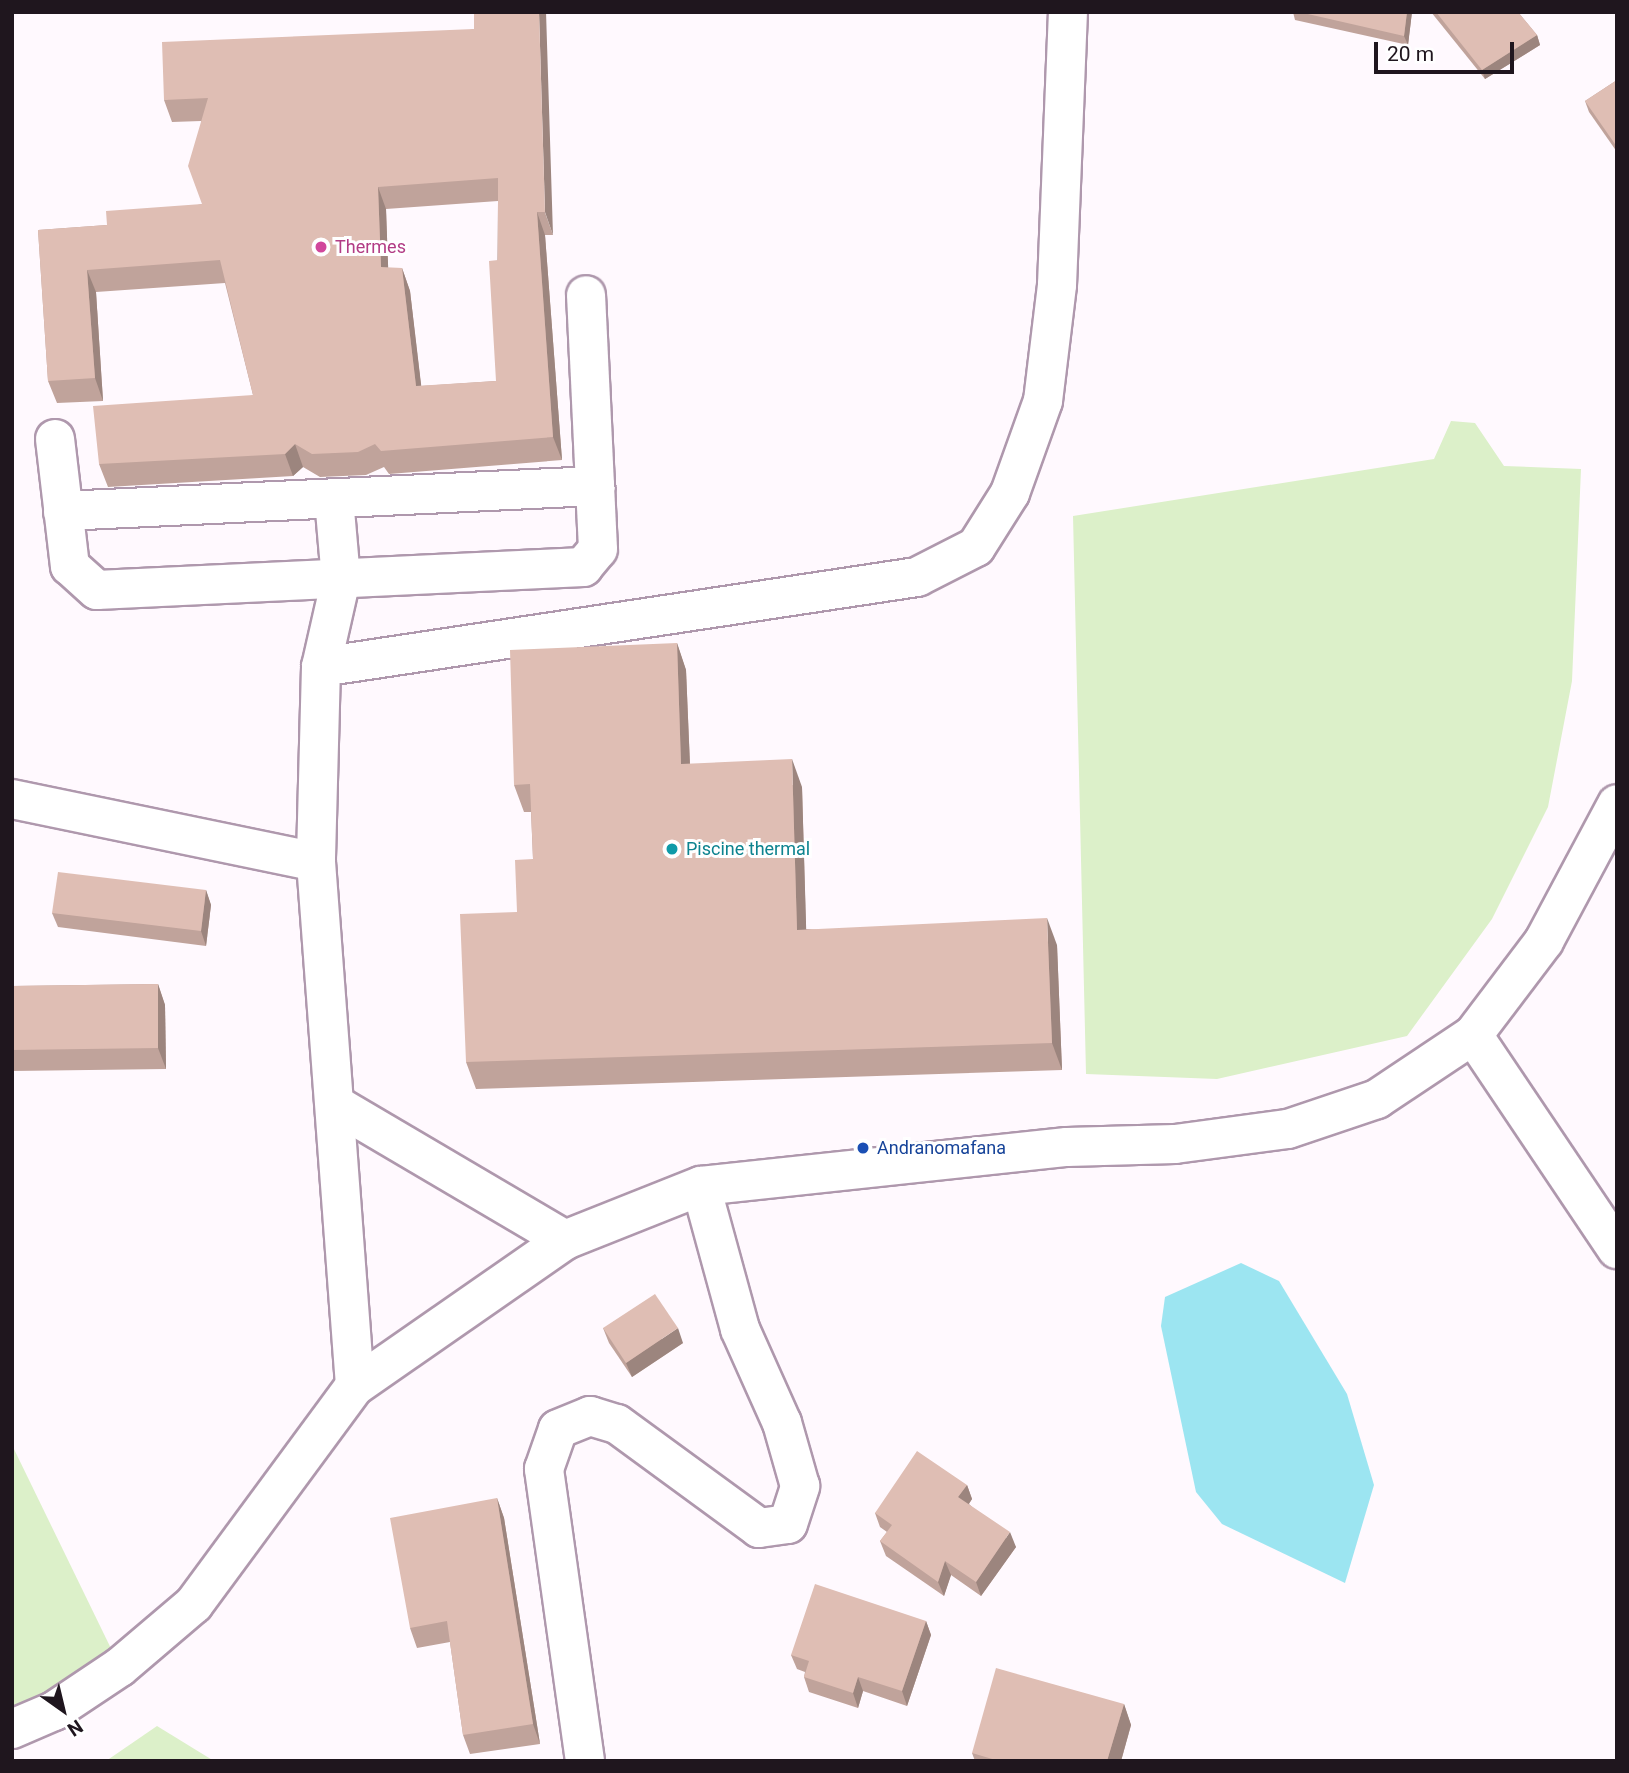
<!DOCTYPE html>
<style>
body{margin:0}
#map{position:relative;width:1629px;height:1773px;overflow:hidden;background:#fff9fe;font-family:Roboto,sans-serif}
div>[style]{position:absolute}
.green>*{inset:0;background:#dcf0c9}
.water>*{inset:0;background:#9ce5f1}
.roads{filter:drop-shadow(2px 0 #af98ad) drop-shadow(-2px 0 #af98ad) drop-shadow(0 2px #af98ad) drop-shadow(0 -2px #af98ad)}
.minor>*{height:38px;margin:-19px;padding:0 19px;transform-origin:19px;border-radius:19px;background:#fff}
.wall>*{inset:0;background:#c0a39b}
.shaded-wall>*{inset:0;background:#9c857e}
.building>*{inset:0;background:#dfbeb4}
.dots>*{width:19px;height:19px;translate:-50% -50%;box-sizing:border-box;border:4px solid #fff;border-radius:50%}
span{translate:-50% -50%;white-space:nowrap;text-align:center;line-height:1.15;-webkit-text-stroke:6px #fff;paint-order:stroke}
.hotel-label{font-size:18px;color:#b23c85}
.left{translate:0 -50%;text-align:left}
.culture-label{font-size:18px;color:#0d838f}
.transit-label{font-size:18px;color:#164399}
.frame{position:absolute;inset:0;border:14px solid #1f161e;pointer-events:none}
.north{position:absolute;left:28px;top:1675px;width:70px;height:70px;-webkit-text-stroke:5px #fff;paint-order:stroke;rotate:146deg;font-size:19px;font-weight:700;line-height:28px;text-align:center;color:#1f161e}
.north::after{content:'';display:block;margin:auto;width:24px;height:32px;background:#1f161e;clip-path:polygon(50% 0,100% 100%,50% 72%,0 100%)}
.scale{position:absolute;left:1374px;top:42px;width:140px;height:32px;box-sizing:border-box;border:4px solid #1f161e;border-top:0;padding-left:9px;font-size:21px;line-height:24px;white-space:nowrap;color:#1f161e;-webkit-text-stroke:5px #fff;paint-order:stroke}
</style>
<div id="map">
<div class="green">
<i style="clip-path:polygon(1451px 421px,1475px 423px,1504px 466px,1581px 469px,1572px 681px,1548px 807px,1492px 919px,1407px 1036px,1217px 1079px,1086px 1074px,1073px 516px,1434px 459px)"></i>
<i style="clip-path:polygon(12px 1445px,120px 1667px,12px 1729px)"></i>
<i style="clip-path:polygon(157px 1726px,214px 1761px,106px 1761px)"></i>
</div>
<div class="water">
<i style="clip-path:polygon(1241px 1263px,1279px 1281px,1347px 1394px,1374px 1485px,1345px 1583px,1222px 1524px,1196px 1492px,1161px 1326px,1165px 1297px)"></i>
</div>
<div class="roads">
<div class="minor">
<i style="left:55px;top:439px;width:128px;rotate:83.3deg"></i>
<i style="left:70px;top:566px;width:36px;rotate:42deg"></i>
<i style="left:97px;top:590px;width:487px;rotate:-2.7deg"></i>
<i style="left:583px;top:567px;width:23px;rotate:-50deg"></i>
<i style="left:598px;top:549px;width:254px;rotate:-92.7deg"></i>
<i style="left:334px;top:499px;width:80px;rotate:85deg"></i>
<i style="left:341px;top:579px;width:90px;rotate:102.8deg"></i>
<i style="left:321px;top:667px;width:195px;rotate:91.5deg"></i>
<i style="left:316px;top:862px;width:525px;rotate:85.74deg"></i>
<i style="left:63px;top:511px;width:533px;rotate:-2.69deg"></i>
<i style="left:321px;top:667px;width:603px;rotate:-8.59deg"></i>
<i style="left:917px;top:577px;width:66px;rotate:-27deg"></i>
<i style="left:976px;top:547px;width:64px;rotate:-57.8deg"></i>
<i style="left:1010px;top:493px;width:98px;rotate:-70.3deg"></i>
<i style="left:1043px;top:401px;width:117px;rotate:-83.1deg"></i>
<i style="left:1057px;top:285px;width:273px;rotate:-87.7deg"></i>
<i style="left:12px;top:799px;width:310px;rotate:11.7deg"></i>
<i style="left:1473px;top:1035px;width:258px;rotate:56.1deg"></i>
<i style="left:336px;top:1105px;width:266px;rotate:30.5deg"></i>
<i style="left:12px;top:1729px;width:46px;rotate:-23.2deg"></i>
<i style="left:54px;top:1711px;width:79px;rotate:-33.7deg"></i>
<i style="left:120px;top:1667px;width:97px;rotate:-40.4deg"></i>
<i style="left:194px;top:1604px;width:271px;rotate:-53.6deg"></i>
<i style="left:355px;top:1386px;width:256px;rotate:-34.8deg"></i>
<i style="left:565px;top:1240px;width:146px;rotate:-21.7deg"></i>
<i style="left:701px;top:1186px;width:368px;rotate:-6.1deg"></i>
<i style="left:1067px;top:1147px;width:108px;rotate:-1.6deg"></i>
<i style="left:1175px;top:1144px;width:114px;rotate:-7.6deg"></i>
<i style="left:1288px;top:1129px;width:94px;rotate:-18.6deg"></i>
<i style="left:1377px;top:1099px;width:115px;rotate:-33.7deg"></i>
<i style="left:1473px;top:1035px;width:118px;rotate:-52.9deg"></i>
<i style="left:1544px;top:941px;width:155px;rotate:-61.9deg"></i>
<i style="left:585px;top:1761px;width:295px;rotate:-98deg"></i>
<i style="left:544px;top:1469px;width:42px;rotate:-70.7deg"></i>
<i style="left:558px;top:1429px;width:35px;rotate:-22deg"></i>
<i style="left:590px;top:1416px;width:28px;rotate:17deg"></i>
<i style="left:617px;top:1424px;width:176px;rotate:36.2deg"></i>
<i style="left:759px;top:1528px;width:29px;rotate:-8deg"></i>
<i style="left:788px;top:1524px;width:40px;rotate:-72deg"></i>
<i style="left:800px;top:1486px;width:66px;rotate:-105.9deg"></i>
<i style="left:782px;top:1423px;width:103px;rotate:-114.1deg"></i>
<i style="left:740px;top:1329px;width:148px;rotate:-105.3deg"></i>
</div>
</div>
<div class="wall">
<i style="clip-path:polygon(evenodd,474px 12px,553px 235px,545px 235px,562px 460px,389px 474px,384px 467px,366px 475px,320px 477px,303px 467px,293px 476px,108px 487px,99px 464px,253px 395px,225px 283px,96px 292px,103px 401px,57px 403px,48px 381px,38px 230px,107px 225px,202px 204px,201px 121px,172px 122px,164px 100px,474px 29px,474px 12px,498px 201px,496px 381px,421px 386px,410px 291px,402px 268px,388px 268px,386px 209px,498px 201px)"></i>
<i style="clip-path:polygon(1293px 12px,1412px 12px,1408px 45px,1295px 20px)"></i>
<i style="clip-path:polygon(1431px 12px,1518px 12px,1537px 35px,1540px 45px,1485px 79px)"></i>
<i style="clip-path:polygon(1617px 80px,1617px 152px,1589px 112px,1585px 101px)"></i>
<i style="clip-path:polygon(677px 643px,686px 670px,690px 764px,802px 787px,806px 929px,1057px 945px,1062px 1070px,476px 1089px,466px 1062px,517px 912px,533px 859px,531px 812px,524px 812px,514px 785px)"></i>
<i style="clip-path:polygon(206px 890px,211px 905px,206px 946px,58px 927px,52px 913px)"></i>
<i style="clip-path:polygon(158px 984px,165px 1005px,166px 1069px,12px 1071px,12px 986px)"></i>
<i style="clip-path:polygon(603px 1328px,683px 1343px,632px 1377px,609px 1343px)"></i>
<i style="clip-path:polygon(967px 1485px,972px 1499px,969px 1504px,1016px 1547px,981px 1596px,951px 1575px,944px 1596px,886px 1556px,880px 1541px,887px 1532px,880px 1527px,875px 1513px)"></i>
<i style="clip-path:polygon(497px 1498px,504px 1518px,540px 1744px,470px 1754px,463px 1735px,450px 1642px,417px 1648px,410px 1628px)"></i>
<i style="clip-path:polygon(926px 1621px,931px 1635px,907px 1706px,863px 1691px,858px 1708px,809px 1692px,804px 1677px,805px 1672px,797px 1669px,791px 1655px)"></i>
<i style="clip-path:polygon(1124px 1704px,1131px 1725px,1121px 1761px,975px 1761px,972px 1753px)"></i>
</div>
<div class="shaded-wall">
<i style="clip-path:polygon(539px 12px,546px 12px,553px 235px,545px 212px)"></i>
<i style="clip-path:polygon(1407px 12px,1412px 12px,1408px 45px,1404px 36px)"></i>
<i style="clip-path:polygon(1537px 35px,1540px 45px,1485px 79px,1482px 70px)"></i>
<i style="clip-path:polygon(378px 187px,386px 209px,389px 290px,381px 267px)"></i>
<i style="clip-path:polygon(537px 212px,545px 235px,562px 460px,553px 437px)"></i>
<i style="clip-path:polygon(402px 268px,410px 291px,424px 409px,416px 386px)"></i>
<i style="clip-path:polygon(87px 270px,96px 292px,103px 401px,95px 378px)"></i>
<i style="clip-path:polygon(295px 444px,303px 467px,293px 476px,285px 454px)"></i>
<i style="clip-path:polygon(677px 643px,686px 670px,691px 791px,681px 764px)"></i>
<i style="clip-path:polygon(792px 759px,802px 787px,807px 957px,797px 930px)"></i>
<i style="clip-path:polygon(206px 890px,211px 905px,206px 946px,201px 931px)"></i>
<i style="clip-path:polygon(1047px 918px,1057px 945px,1062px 1070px,1052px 1043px)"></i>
<i style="clip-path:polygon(158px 984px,165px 1005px,166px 1069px,158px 1048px)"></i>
<i style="clip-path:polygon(678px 1328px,683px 1343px,632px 1377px,626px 1363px)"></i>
<i style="clip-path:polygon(967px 1485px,972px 1499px,963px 1512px,958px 1497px)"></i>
<i style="clip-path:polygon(497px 1498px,504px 1518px,540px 1744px,533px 1724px)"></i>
<i style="clip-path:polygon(1010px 1532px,1016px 1547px,981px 1596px,976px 1582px)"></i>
<i style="clip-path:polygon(945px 1561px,951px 1575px,944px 1596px,938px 1582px)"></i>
<i style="clip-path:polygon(926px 1621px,931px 1635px,907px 1706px,902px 1691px)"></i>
<i style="clip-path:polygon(858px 1677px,863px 1691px,858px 1708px,853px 1693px)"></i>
<i style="clip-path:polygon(1124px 1704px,1131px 1725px,1121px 1761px,1107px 1761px)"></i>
</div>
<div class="building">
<i style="clip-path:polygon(evenodd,474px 12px,539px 12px,545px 212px,537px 212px,553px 437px,381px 451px,375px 444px,358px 452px,312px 454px,295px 444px,285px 454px,99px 464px,93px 406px,253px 395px,220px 260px,87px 270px,95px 378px,48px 381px,38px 230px,107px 225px,106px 211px,202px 204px,188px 166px,208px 98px,164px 100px,162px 42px,474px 29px,474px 12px,498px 178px,498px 260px,489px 261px,496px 381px,416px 386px,402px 268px,381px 267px,378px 187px,498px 178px)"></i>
<i style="clip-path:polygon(1299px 12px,1407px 12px,1404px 36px)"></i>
<i style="clip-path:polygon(1436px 12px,1518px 12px,1537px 35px,1482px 70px)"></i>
<i style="clip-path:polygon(1617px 80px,1617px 147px,1585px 101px)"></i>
<i style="clip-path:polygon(677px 643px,681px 764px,792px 759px,797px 930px,1047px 918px,1052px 1043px,466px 1062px,460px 914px,517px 912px,515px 860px,533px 859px,530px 784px,514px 785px,510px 650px)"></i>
<i style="clip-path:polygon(58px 872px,206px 890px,201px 931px,52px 913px)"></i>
<i style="clip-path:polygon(158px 984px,158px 1048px,12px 1050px,12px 986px)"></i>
<i style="clip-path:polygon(655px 1294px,678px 1328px,626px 1363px,603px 1328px)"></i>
<i style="clip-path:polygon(917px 1451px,967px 1485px,958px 1497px,1010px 1532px,976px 1582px,945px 1561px,938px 1582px,880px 1541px,892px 1525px,875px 1513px)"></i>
<i style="clip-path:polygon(497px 1498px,533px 1724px,463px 1735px,447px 1621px,410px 1628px,390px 1518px)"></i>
<i style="clip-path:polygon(815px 1584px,926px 1621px,902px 1691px,858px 1677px,853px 1693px,804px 1677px,809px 1661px,791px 1655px)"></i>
<i style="clip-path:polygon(996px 1668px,1124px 1704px,1107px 1761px,999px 1761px,972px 1753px)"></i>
</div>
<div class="dots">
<i style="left:321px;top:247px;background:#d1479c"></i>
<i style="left:672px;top:849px;background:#0f9aa8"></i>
<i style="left:863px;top:1148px;background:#1a4fb4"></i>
</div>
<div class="hotel-label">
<span class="left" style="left:335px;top:247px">Thermes</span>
</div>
<div class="culture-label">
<span class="left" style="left:686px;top:849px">Piscine thermal</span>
</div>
<div class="transit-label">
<span class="left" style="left:877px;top:1148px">Andranomafana</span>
</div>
<div class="frame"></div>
<div class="north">N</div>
<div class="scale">20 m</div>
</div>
